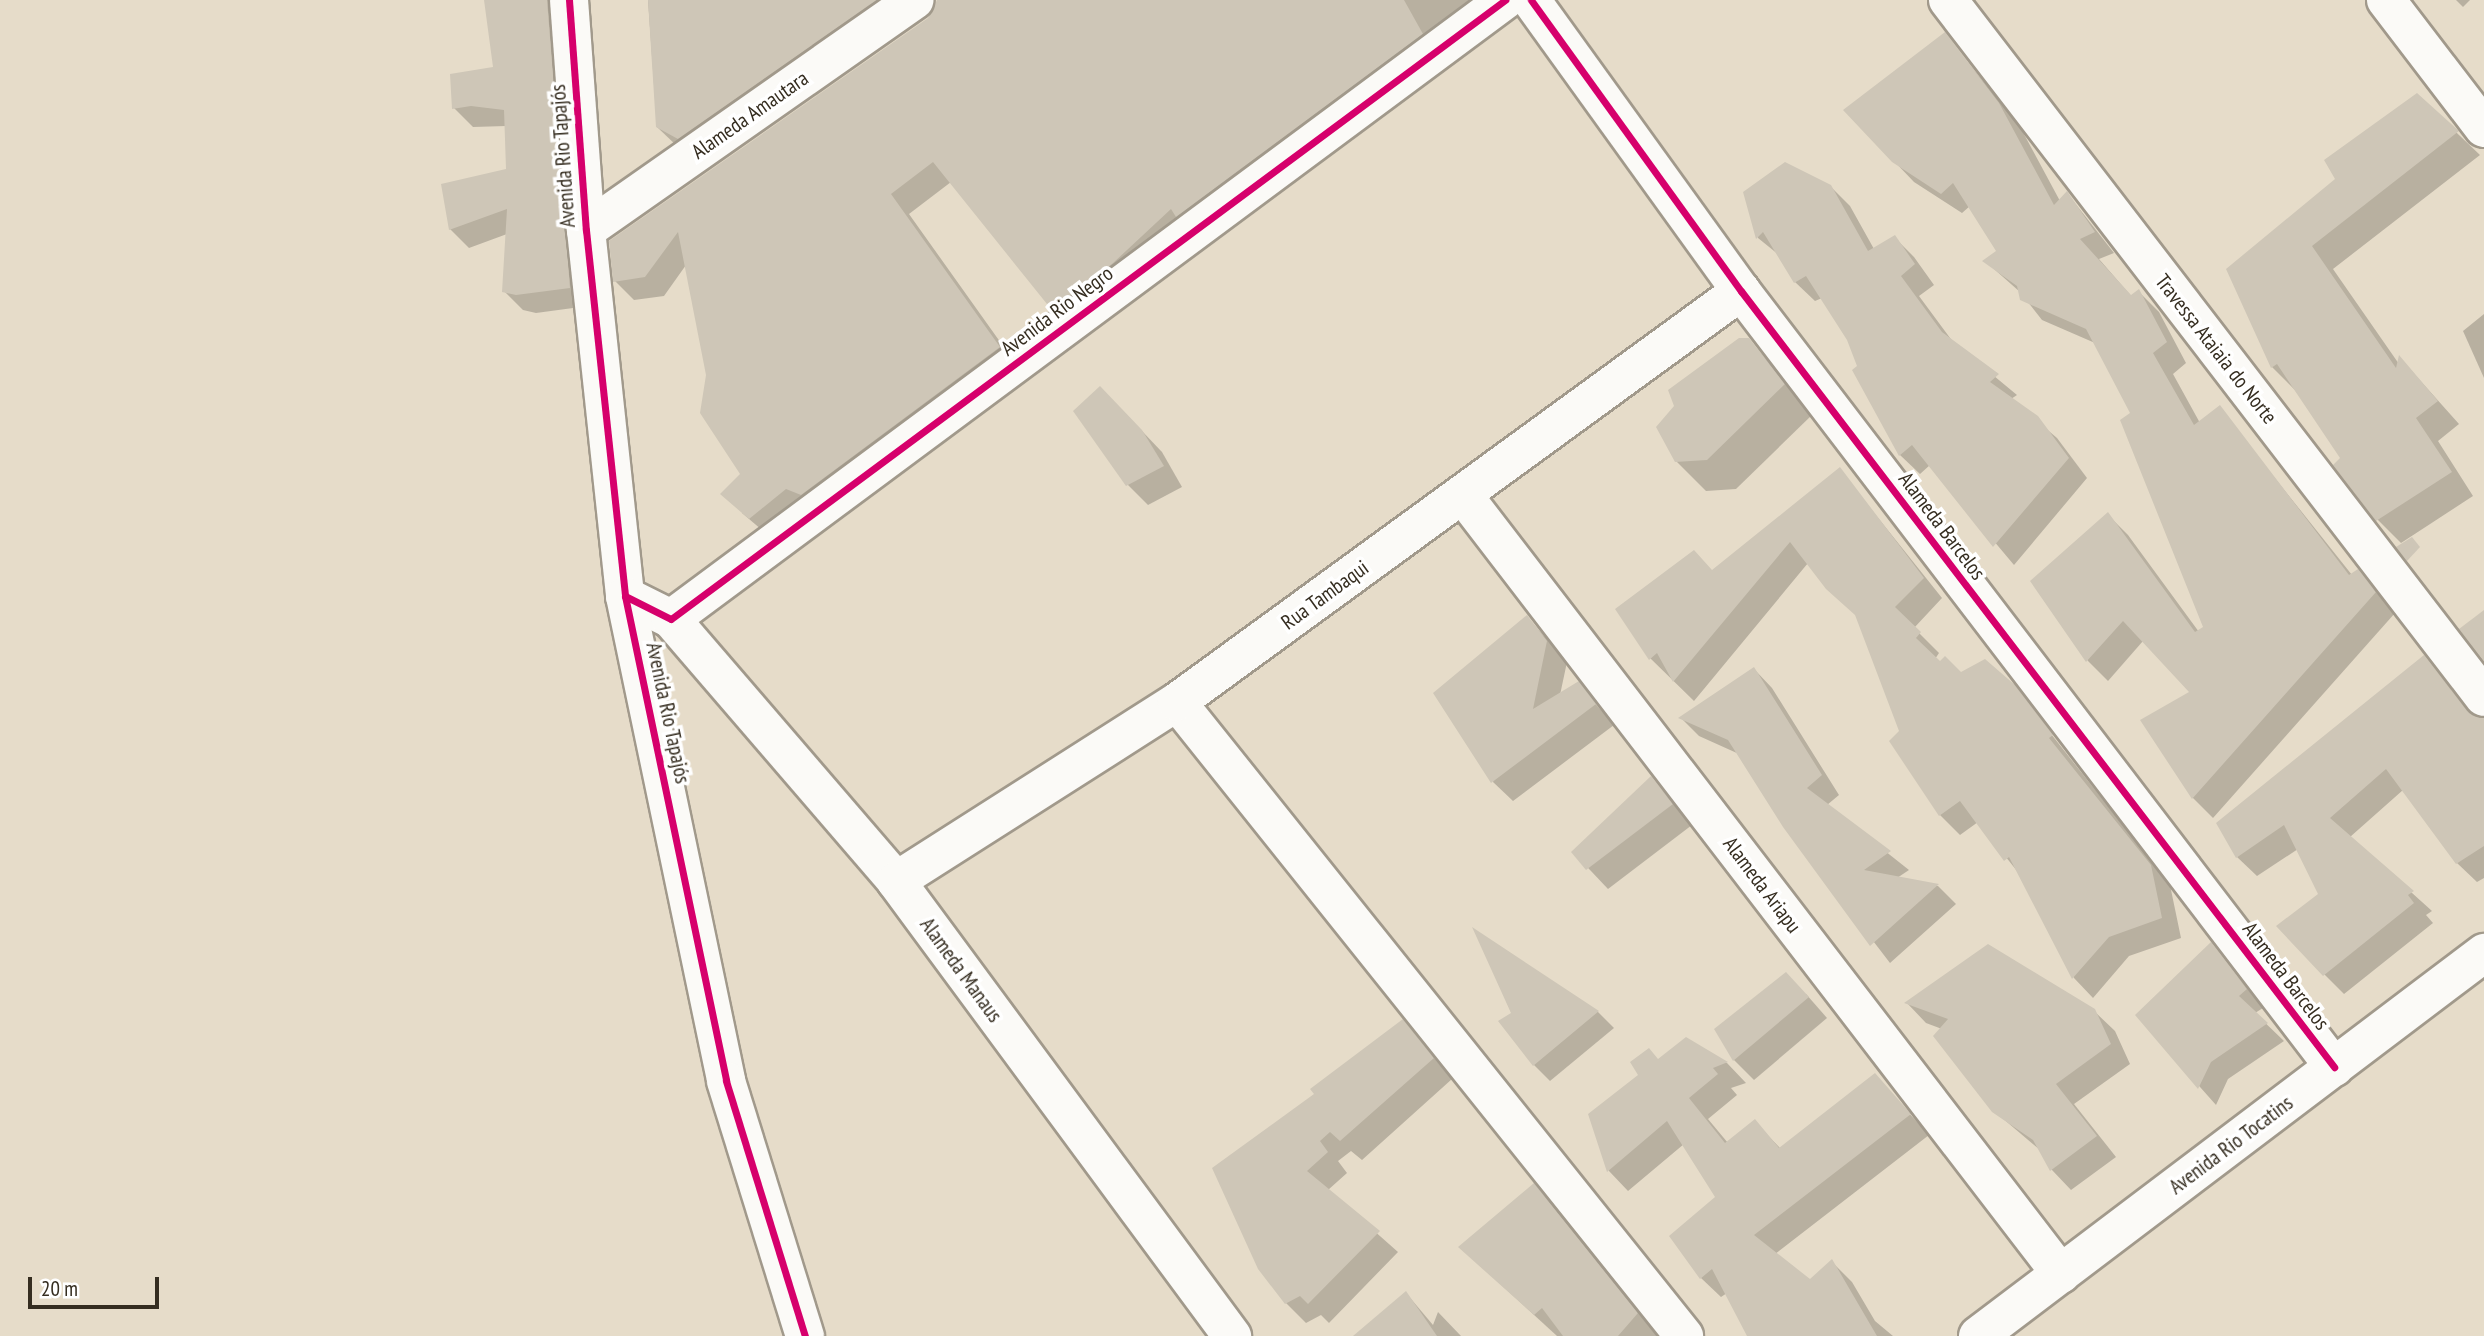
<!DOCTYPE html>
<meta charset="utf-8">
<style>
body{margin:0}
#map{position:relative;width:2484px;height:1336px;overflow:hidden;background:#e6dcc9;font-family:"PT Sans Narrow",sans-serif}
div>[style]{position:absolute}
.shadow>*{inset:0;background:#0003}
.building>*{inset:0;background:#cec6b7}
.roads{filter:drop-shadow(2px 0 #a1998b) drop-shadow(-2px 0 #a1998b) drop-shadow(0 2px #a1998b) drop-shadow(0 -2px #a1998b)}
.minor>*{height:38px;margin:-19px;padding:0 19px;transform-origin:19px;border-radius:19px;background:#fbfaf7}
.cycleway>*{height:7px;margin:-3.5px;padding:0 3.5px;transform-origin:3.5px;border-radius:3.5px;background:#d6006c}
span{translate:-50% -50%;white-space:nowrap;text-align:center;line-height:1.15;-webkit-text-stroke:7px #fff;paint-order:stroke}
.street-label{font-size:21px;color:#352d20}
.scale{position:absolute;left:28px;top:1277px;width:131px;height:32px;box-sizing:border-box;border:4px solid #352d20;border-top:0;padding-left:9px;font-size:21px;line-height:24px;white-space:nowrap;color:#352d20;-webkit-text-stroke:5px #fff;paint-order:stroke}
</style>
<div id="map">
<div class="shadow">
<i style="clip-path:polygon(485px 0,572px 0,588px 306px,536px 313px,523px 310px,504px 291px,507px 234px,469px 248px,450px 229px,508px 170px,506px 126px,473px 127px,454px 108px,495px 69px)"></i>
<i style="clip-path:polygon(648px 0,902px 0,678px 147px,657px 127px)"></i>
<i style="clip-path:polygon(943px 0,1500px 0,1072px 327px,951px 182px,909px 214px,1018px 367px,770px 537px,742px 513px,742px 474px,707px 375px,686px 265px,664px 296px,634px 300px,615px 281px,929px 19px)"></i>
<i style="clip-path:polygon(2456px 0,2470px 0,2463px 7px)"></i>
<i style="clip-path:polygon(1945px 35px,2019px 125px,2060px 201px,2067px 193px,2114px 253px,2099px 259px,2132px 297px,2139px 292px,2159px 312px,2186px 363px,2173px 374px,2200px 423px,2219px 408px,2352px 575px,2358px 572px,2395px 613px,2213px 818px,2193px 798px,2191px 693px,2143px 641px,2108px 681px,2088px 661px,2032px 582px,2108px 515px,2128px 535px,2199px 632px,2205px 628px,2132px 413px,2095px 343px,2042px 320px,2020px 292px,1985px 261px,1998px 251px,1970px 206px,1962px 213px,1914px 182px,1893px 160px)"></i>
<i style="clip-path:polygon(2417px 95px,2480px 155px,2333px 269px,2399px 364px,2400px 358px,2459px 424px,2438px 441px,2473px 496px,2401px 543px,2378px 520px,2343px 458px,2295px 390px,2272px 367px,2228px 270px,2337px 179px)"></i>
<i style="clip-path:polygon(1830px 186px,1850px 206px,1874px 249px,1894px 237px,1914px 257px,1934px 285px,1919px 296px,1953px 342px,2017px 395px,2011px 399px,2057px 438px,2087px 478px,2014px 565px,1930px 465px,1920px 474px,1900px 455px,1848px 340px,1822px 298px,1815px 301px,1795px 282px,1779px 255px,1758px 238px,1745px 192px)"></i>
<i style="clip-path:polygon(2484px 314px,2484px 378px,2463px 331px)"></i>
<i style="clip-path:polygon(1749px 340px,1813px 414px,1736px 489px,1706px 491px,1676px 461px)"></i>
<i style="clip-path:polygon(1120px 408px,1162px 452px,1182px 487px,1148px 505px,1128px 485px)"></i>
<i style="clip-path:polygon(1839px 469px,1942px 598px,1914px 628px,1939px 653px,1935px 659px,1960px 674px,2014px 687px,2170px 885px,2181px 938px,2129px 956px,2093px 998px,2074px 978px,2021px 876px,1978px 822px,1960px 835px,1940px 815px,1891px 742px,1901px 731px,1858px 617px,1808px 563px,1694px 701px,1650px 658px,1713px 571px)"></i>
<i style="clip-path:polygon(1527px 617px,1567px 662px,1560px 695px,1578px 684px,1614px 725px,1513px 801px,1493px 782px)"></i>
<i style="clip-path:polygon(2424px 657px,2484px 733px,2484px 878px,2477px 882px,2457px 863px,2403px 790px,2350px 837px,2432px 911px,2426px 915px,2433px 923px,2344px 994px,2324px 974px,2320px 895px,2298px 849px,2257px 876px,2237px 857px)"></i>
<i style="clip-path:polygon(1754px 669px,1772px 688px,1839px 795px,1827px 805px,1909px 870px,1897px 878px,1938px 886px,1956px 904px,1890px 963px,1785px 826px,1739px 754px,1699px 736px,1681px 718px)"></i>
<i style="clip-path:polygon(1651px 778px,1692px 825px,1608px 889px,1573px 852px)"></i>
<i style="clip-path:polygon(1476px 931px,1598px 1012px,1614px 1028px,1550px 1081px,1534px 1065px)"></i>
<i style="clip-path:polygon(2211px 945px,2263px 1008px,2255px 1013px,2284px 1041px,2228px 1079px,2216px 1105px,2137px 1016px)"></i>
<i style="clip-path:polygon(1806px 994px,1827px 1018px,1754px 1080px,1734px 1060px,1717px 1029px)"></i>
<i style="clip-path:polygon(1907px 1003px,2094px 1011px,2115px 1031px,2130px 1064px,2074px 1104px,2116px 1157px,2071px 1190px,2052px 1170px,2040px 1150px,1994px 1111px,1942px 1029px,1926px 1023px)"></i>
<i style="clip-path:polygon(1403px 1022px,1452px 1079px,1362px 1160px,1351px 1151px,1338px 1161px,1347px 1173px,1328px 1190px,1398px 1252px,1329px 1323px,1321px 1315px,1306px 1323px,1286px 1303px,1317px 1094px)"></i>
<i style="clip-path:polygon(1686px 1039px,1727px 1063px,1746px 1083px,1731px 1088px,1737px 1095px,1708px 1119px,1728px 1143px,1755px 1122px,1781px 1149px,1875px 1076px,1929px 1135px,1775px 1254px,1810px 1281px,1832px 1262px,1852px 1282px,1875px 1321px,1893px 1336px,1749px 1336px,1727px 1293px,1721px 1297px,1701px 1278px,1718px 1198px,1684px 1144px,1628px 1191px,1609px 1171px,1591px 1114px)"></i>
<i style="clip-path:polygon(1533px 1185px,1559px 1211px,1659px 1336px,1557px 1336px,1460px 1247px)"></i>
<i style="clip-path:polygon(1406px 1293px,1433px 1325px,1438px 1312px,1461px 1336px,1355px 1336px)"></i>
</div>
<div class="building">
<i style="clip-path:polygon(484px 0,547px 0,570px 288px,516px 295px,502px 292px,507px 209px,449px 230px,441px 184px,506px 169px,504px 110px,471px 106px,452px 109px,450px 74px,493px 67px)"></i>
<i style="clip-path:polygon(648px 0,877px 0,678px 139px,656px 127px)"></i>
<i style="clip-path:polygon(937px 0,1404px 0,1423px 34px,1176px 217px,1171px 209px,1112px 264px,1051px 309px,933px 162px,891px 194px,1000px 347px,801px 495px,786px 489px,749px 519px,720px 494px,740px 474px,700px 413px,706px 375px,678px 232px,645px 277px,613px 282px,609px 241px,928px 18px)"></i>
<i style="clip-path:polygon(1945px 32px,1999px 103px,2054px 205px,2067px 191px,2095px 232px,2080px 239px,2131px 295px,2139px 289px,2167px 342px,2153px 353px,2194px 425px,2220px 405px,2349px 575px,2358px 569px,2376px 592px,2192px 799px,2140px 720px,2189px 692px,2123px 621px,2086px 662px,2030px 581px,2108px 512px,2195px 632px,2203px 627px,2120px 420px,2130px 413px,2086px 329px,2020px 300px,2017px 286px,1982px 261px,1996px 251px,1953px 183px,1941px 194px,1892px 162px,1843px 110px)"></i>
<i style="clip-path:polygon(2417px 93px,2459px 131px,2312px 246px,2396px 368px,2399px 355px,2438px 401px,2416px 418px,2452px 472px,2376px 521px,2333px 465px,2340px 458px,2277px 364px,2271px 368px,2226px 269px,2335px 179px,2324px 160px)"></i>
<i style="clip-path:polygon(1785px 162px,1831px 185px,1868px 251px,1895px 235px,1915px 264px,1901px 276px,1942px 332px,1999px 374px,1990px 382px,2038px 416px,2069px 458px,1993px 547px,1912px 445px,1899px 456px,1852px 370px,1857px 366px,1847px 340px,1806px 276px,1794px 283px,1763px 232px,1756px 239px,1743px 192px)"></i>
<i style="clip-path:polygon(1739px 338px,1749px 338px,1785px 384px,1707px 460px,1675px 462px,1656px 427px,1674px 406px,1668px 390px)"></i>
<i style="clip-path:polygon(1100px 386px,1142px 430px,1164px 466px,1126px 486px,1073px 411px)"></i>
<i style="clip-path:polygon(1840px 467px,1924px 578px,1895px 607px,1921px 632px,1916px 638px,1940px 661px,1945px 656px,1961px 672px,1985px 659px,2015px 685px,2053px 735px,2049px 738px,2151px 865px,2162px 918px,2109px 937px,2072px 979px,2009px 857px,2004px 861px,1960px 801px,1939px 816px,1889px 741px,1899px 731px,1855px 615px,1826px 589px,1790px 542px,1673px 682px,1657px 653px,1649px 660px,1615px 609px,1694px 550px,1712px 570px)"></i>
<i style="clip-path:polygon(2412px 537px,2420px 547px,2407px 561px,2396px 547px)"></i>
<i style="clip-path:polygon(2484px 610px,2484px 661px,2459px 629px)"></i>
<i style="clip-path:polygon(1527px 615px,1547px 641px,1533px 709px,1579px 681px,1596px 704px,1491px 783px,1433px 693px)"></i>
<i style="clip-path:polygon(2424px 655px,2467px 710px,2484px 718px,2484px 846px,2456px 864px,2386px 769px,2330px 818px,2414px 891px,2408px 895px,2414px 903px,2323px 976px,2276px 926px,2318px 894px,2284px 825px,2236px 858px,2216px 823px)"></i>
<i style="clip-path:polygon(1754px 667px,1822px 775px,1807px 788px,1891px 851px,1864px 870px,1939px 884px,1870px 946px,1783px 827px,1728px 740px,1678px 718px)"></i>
<i style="clip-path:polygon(1651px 776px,1673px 804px,1586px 870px,1571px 852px)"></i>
<i style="clip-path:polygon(1472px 927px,1599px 1011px,1533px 1066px,1498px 1021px,1511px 1013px)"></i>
<i style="clip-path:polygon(2211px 942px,2247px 989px,2239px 996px,2268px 1023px,2211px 1062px,2198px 1089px,2135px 1015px)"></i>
<i style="clip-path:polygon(1988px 944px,2095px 1009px,2111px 1044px,2056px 1084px,2097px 1136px,2050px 1171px,2033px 1140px,1992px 1112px,1933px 1036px,1948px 1019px,1904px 1003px)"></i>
<i style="clip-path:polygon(1786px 972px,1809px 997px,1733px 1061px,1714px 1029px)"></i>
<i style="clip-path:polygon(1403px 1019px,1434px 1058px,1340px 1141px,1330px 1132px,1320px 1141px,1328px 1152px,1307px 1171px,1380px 1231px,1308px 1304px,1300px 1296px,1285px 1304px,1258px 1269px,1212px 1168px,1314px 1094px,1310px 1089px)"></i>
<i style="clip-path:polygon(1686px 1037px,1728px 1062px,1713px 1068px,1718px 1074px,1689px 1098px,1725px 1143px,1755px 1119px,1779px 1148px,1875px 1073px,1911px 1114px,1754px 1235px,1810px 1279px,1832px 1259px,1877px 1336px,1747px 1336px,1712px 1269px,1700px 1279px,1669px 1236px,1715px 1197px,1667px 1121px,1607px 1172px,1588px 1114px,1638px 1075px,1630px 1062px,1649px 1048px,1658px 1059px)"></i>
<i style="clip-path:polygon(1534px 1183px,1638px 1313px,1618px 1336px,1563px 1336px,1542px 1308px,1534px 1315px,1458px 1247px)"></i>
<i style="clip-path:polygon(1406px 1291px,1437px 1336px,1353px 1336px)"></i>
</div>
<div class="roads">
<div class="minor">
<i style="left:569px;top:0;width:231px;rotate:85.8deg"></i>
<i style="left:586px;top:230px;width:368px;rotate:83.9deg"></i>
<i style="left:625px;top:596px;width:495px;rotate:78.2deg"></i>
<i style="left:726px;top:1081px;width:267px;rotate:72.8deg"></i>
<i style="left:1531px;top:0;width:359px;rotate:54.2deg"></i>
<i style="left:1741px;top:291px;width:977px;rotate:52.61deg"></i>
<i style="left:1948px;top:0;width:879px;rotate:52.44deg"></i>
<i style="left:2386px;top:0;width:161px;rotate:52.6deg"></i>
<i style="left:586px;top:230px;width:401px;rotate:-35deg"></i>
<i style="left:1463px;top:495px;width:982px;rotate:52.49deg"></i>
<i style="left:625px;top:596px;width:51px;rotate:26.6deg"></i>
<i style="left:671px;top:619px;width:1039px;rotate:-36.58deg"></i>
<i style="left:671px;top:619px;width:345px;rotate:49.3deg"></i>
<i style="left:896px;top:881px;width:566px;rotate:53.56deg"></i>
<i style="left:1177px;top:702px;width:812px;rotate:51.35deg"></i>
<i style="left:896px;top:881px;width:333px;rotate:-32.5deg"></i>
<i style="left:1177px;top:702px;width:698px;rotate:-36.08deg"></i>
<i style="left:1978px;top:1336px;width:635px;rotate:-37.12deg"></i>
</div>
</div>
<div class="cycleway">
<i style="left:569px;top:0;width:231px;rotate:85.8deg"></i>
<i style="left:586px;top:230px;width:368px;rotate:83.9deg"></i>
<i style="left:625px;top:596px;width:495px;rotate:78.2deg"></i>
<i style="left:726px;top:1081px;width:267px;rotate:72.8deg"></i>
<i style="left:1531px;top:0;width:359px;rotate:54.2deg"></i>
<i style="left:1741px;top:291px;width:977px;rotate:52.61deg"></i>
<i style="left:625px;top:596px;width:51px;rotate:26.6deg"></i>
<i style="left:671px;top:619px;width:1039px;rotate:-36.58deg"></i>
</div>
<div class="street-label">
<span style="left:750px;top:115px;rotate:-35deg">Alameda Amautara</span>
<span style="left:563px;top:156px;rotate:-94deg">Avenida Rio Tapajós</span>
<span style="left:1057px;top:311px;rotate:-37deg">Avenida Rio Negro</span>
<span style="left:2216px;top:349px;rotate:52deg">Travessa Ataiaia do Norte</span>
<span style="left:1942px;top:526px;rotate:53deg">Alameda Barcelos</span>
<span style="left:1325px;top:595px;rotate:-36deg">Rua Tambaqui</span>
<span style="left:668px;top:713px;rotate:78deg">Avenida Rio Tapajós</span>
<span style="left:1762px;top:885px;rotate:53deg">Alameda Ariapu</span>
<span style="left:961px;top:970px;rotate:54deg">Alameda Manaus</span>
<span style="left:2286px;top:976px;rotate:53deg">Alameda Barcelos</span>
<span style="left:2231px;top:1145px;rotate:-37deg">Avenida Rio Tocatins</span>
</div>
<div class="scale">20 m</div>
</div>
